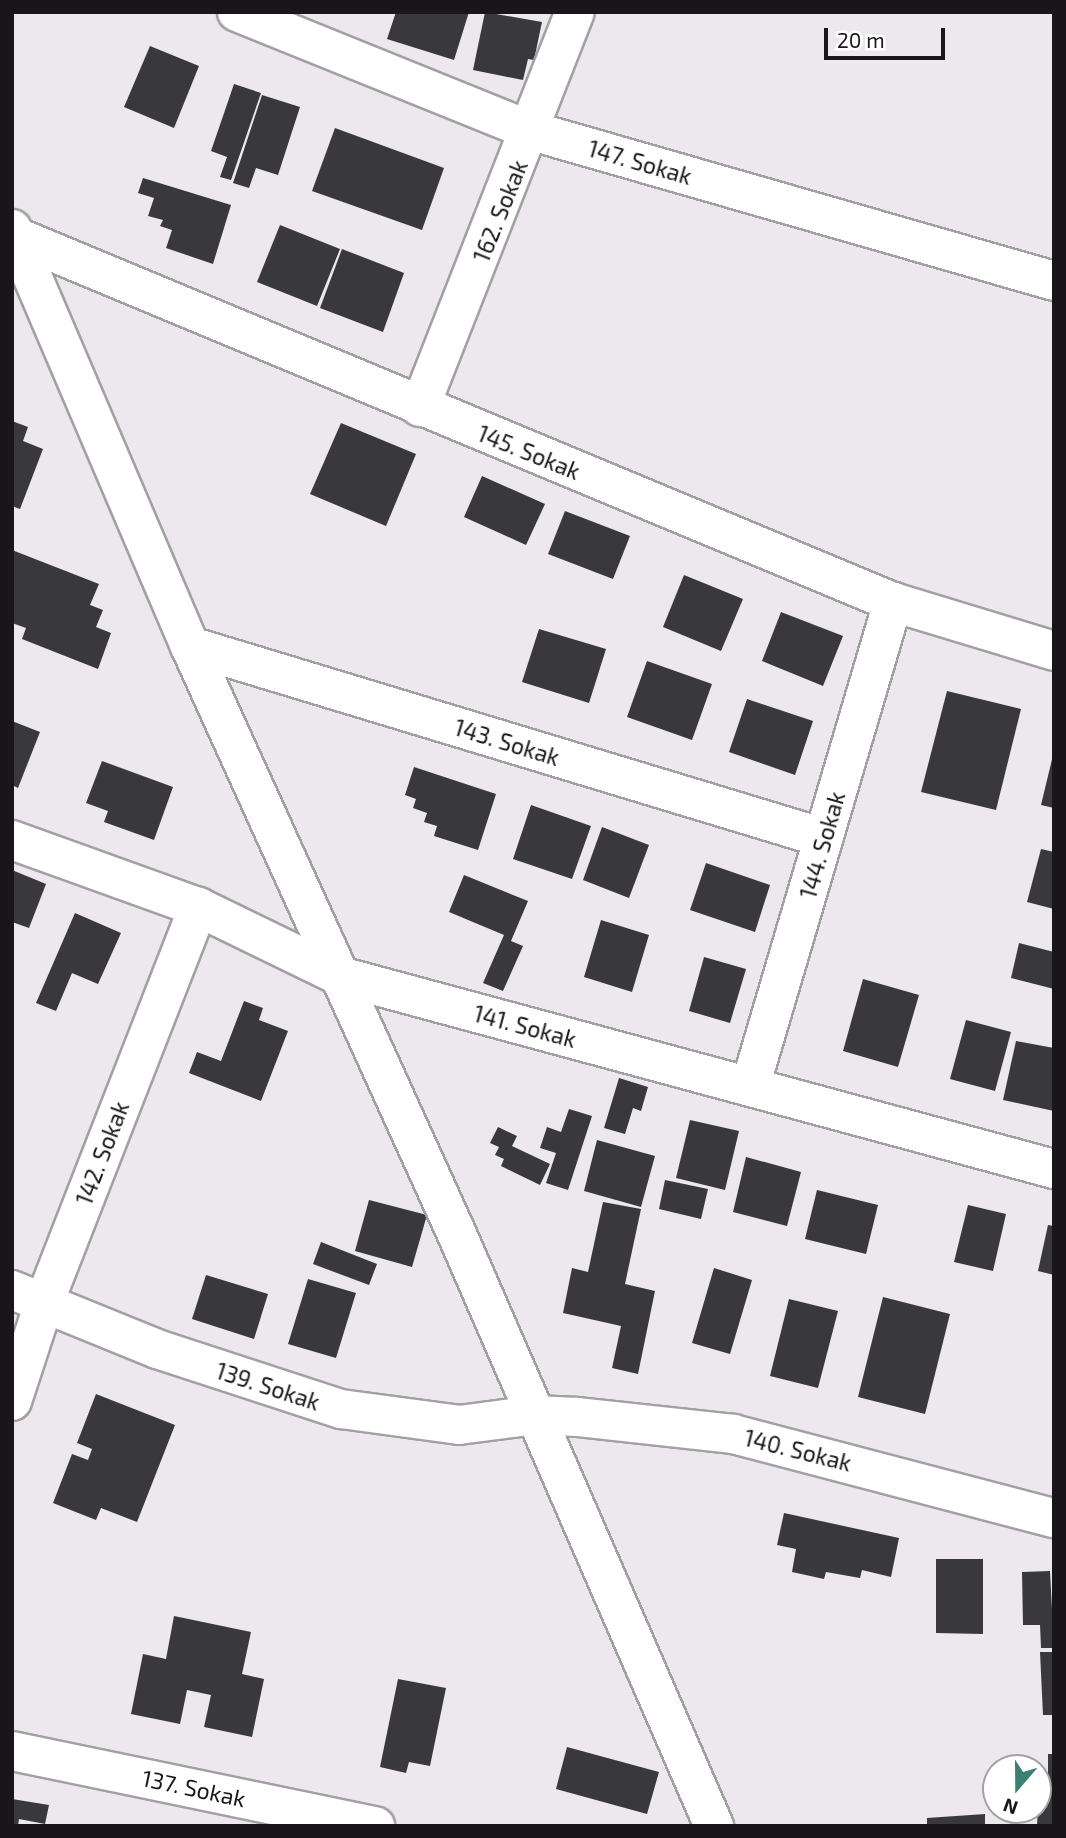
<!DOCTYPE html>
<style>
body{margin:0}
#map{position:relative;width:1066px;height:1838px;overflow:hidden;background:#ece8ed;font-family:"Exo 2",sans-serif}
div>[style]{position:absolute}
.building>*{inset:0;background:#39393d}
.roads{filter:drop-shadow(2px 0 #a3a0a4) drop-shadow(-2px 0 #a3a0a4) drop-shadow(0 2px #a3a0a4) drop-shadow(0 -2px #a3a0a4)}
.street>*{height:38px;margin:-19px;padding:0 19px;transform-origin:19px;border-radius:19px;background:#fff}
span{translate:-50% -50%;white-space:nowrap;text-align:center;line-height:1.15;-webkit-text-stroke:7px #fff;paint-order:stroke}
.street-label{font-size:23px;color:#181618}
.frame{position:absolute;inset:0;border:14px solid #181618;pointer-events:none}
.north{position:absolute;left:982px;top:1754px;width:70px;height:70px;box-sizing:border-box;background:#fff;border:2px solid #a3a2a3;border-radius:50%;rotate:200deg;font-size:19px;font-weight:700;line-height:28px;text-align:center;color:#181618}
.north::after{content:'';display:block;margin:auto;width:24px;height:32px;background:#3c8074;clip-path:polygon(50% 0,100% 100%,50% 72%,0 100%)}
.scale{position:absolute;left:824px;top:28px;width:121px;height:32px;box-sizing:border-box;border:4px solid #181618;border-top:0;padding-left:9px;font-size:21px;line-height:24px;white-space:nowrap;color:#181618;-webkit-text-stroke:5px #fff;paint-order:stroke}
</style>
<div id="map">
<div class="building">
<i style="clip-path:polygon(396px 12px,469px 12px,454px 60px,387px 39px)"></i>
<i style="clip-path:polygon(485px 12px,542px 22px,534px 60px,528px 59px,523px 80px,473px 70px)"></i>
<i style="clip-path:polygon(150px 46px,199px 66px,174px 128px,124px 107px)"></i>
<i style="clip-path:polygon(234px 84px,261px 93px,231px 180px,220px 177px,227px 157px,211px 151px)"></i>
<i style="clip-path:polygon(262px 95px,300px 107px,278px 175px,256px 168px,249px 188px,233px 183px)"></i>
<i style="clip-path:polygon(335px 128px,444px 168px,422px 230px,312px 191px)"></i>
<i style="clip-path:polygon(143px 178px,231px 205px,213px 264px,166px 248px,172px 230px,160px 226px,163px 220px,148px 216px,154px 198px,138px 193px)"></i>
<i style="clip-path:polygon(280px 225px,340px 249px,317px 306px,257px 282px)"></i>
<i style="clip-path:polygon(342px 249px,404px 273px,383px 332px,320px 308px)"></i>
<i style="clip-path:polygon(12px 421px,28px 427px,23px 441px,43px 449px,20px 509px,12px 506px)"></i>
<i style="clip-path:polygon(341px 423px,416px 454px,386px 526px,310px 494px)"></i>
<i style="clip-path:polygon(482px 476px,545px 504px,526px 545px,464px 517px)"></i>
<i style="clip-path:polygon(565px 511px,630px 536px,613px 579px,548px 554px)"></i>
<i style="clip-path:polygon(12px 550px,99px 584px,90px 605px,103px 610px,96px 627px,111px 633px,98px 669px,22px 639px,26px 628px,12px 623px)"></i>
<i style="clip-path:polygon(684px 575px,743px 599px,721px 651px,663px 627px)"></i>
<i style="clip-path:polygon(781px 612px,843px 636px,823px 686px,762px 661px)"></i>
<i style="clip-path:polygon(539px 629px,606px 649px,589px 703px,522px 682px)"></i>
<i style="clip-path:polygon(647px 661px,712px 684px,692px 740px,627px 717px)"></i>
<i style="clip-path:polygon(947px 691px,1021px 709px,996px 810px,921px 792px)"></i>
<i style="clip-path:polygon(747px 699px,813px 721px,795px 775px,729px 752px)"></i>
<i style="clip-path:polygon(12px 721px,40px 732px,18px 788px,12px 785px)"></i>
<i style="clip-path:polygon(1054px 751px,1054px 808px,1041px 805px)"></i>
<i style="clip-path:polygon(102px 761px,173px 787px,154px 840px,104px 822px,108px 811px,86px 803px)"></i>
<i style="clip-path:polygon(414px 767px,496px 794px,478px 850px,434px 836px,437px 826px,424px 822px,427px 813px,413px 808px,416px 799px,405px 795px)"></i>
<i style="clip-path:polygon(531px 805px,591px 826px,572px 879px,513px 859px)"></i>
<i style="clip-path:polygon(602px 827px,649px 845px,629px 898px,583px 880px)"></i>
<i style="clip-path:polygon(1041px 849px,1054px 852px,1054px 909px,1027px 902px)"></i>
<i style="clip-path:polygon(706px 863px,770px 885px,755px 932px,690px 910px)"></i>
<i style="clip-path:polygon(12px 870px,46px 884px,29px 928px,12px 922px)"></i>
<i style="clip-path:polygon(464px 875px,528px 901px,511px 941px,523px 946px,503px 991px,483px 983px,504px 935px,449px 912px)"></i>
<i style="clip-path:polygon(75px 913px,121px 933px,98px 984px,72px 973px,56px 1011px,36px 1003px)"></i>
<i style="clip-path:polygon(601px 920px,649px 935px,632px 992px,584px 977px)"></i>
<i style="clip-path:polygon(1019px 943px,1054px 952px,1054px 989px,1011px 978px)"></i>
<i style="clip-path:polygon(704px 957px,746px 969px,730px 1023px,689px 1011px)"></i>
<i style="clip-path:polygon(863px 979px,919px 995px,898px 1067px,843px 1051px)"></i>
<i style="clip-path:polygon(244px 1001px,263px 1008px,259px 1020px,288px 1031px,261px 1101px,189px 1073px,197px 1052px,221px 1061px)"></i>
<i style="clip-path:polygon(966px 1020px,1011px 1032px,995px 1091px,950px 1079px)"></i>
<i style="clip-path:polygon(1016px 1041px,1054px 1048px,1054px 1111px,1003px 1100px)"></i>
<i style="clip-path:polygon(619px 1078px,648px 1087px,641px 1111px,633px 1108px,625px 1134px,604px 1128px)"></i>
<i style="clip-path:polygon(569px 1109px,592px 1116px,568px 1190px,546px 1183px,556px 1153px,540px 1148px,547px 1127px,561px 1132px)"></i>
<i style="clip-path:polygon(690px 1120px,739px 1131px,725px 1190px,676px 1178px)"></i>
<i style="clip-path:polygon(498px 1127px,517px 1136px,512px 1146px,550px 1164px,540px 1185px,501px 1166px,504px 1159px,495px 1155px,499px 1147px,490px 1143px)"></i>
<i style="clip-path:polygon(597px 1140px,655px 1156px,641px 1207px,584px 1191px)"></i>
<i style="clip-path:polygon(746px 1157px,801px 1172px,787px 1226px,733px 1212px)"></i>
<i style="clip-path:polygon(665px 1180px,708px 1189px,701px 1219px,659px 1209px)"></i>
<i style="clip-path:polygon(817px 1190px,878px 1205px,866px 1254px,805px 1239px)"></i>
<i style="clip-path:polygon(369px 1200px,427px 1215px,412px 1267px,355px 1251px)"></i>
<i style="clip-path:polygon(603px 1202px,641px 1209px,625px 1284px,655px 1291px,638px 1374px,612px 1368px,621px 1326px,563px 1313px,572px 1268px,588px 1272px)"></i>
<i style="clip-path:polygon(968px 1205px,1006px 1214px,993px 1271px,954px 1262px)"></i>
<i style="clip-path:polygon(1048px 1225px,1054px 1226px,1054px 1275px,1038px 1271px)"></i>
<i style="clip-path:polygon(321px 1242px,377px 1264px,369px 1285px,313px 1264px)"></i>
<i style="clip-path:polygon(714px 1268px,752px 1280px,730px 1354px,692px 1343px)"></i>
<i style="clip-path:polygon(206px 1275px,268px 1294px,254px 1339px,192px 1319px)"></i>
<i style="clip-path:polygon(308px 1279px,356px 1293px,336px 1358px,288px 1344px)"></i>
<i style="clip-path:polygon(883px 1297px,950px 1314px,925px 1414px,858px 1397px)"></i>
<i style="clip-path:polygon(789px 1299px,838px 1311px,818px 1388px,770px 1376px)"></i>
<i style="clip-path:polygon(96px 1394px,175px 1425px,137px 1522px,101px 1508px,96px 1520px,53px 1503px,72px 1454px,88px 1460px,92px 1449px,77px 1443px)"></i>
<i style="clip-path:polygon(784px 1513px,899px 1538px,891px 1577px,862px 1570px,860px 1578px,826px 1572px,824px 1579px,792px 1572px,796px 1549px,777px 1545px)"></i>
<i style="clip-path:polygon(936px 1559px,983px 1559px,983px 1634px,936px 1633px)"></i>
<i style="clip-path:polygon(1050px 1571px,1054px 1648px,1041px 1648px,1040px 1625px,1023px 1625px,1022px 1572px)"></i>
<i style="clip-path:polygon(174px 1616px,251px 1632px,242px 1674px,264px 1679px,252px 1737px,204px 1727px,211px 1695px,187px 1690px,180px 1724px,131px 1714px,143px 1654px,166px 1659px)"></i>
<i style="clip-path:polygon(1040px 1652px,1054px 1652px,1054px 1715px,1043px 1715px)"></i>
<i style="clip-path:polygon(398px 1679px,446px 1688px,430px 1766px,409px 1762px,406px 1773px,380px 1767px)"></i>
<i style="clip-path:polygon(567px 1747px,659px 1772px,647px 1814px,556px 1789px)"></i>
<i style="clip-path:polygon(1048px 1754px,1054px 1754px,1054px 1826px,1037px 1826px,1038px 1801px,1048px 1800px)"></i>
<i style="clip-path:polygon(12px 1799px,49px 1805px,45px 1824px,19px 1819px,18px 1826px,12px 1826px)"></i>
<i style="clip-path:polygon(985px 1814px,985px 1826px,927px 1826px,927px 1818px)"></i>
</div>
<div class="roads">
<div class="street">
<i style="left:237px;top:12px;width:318px;rotate:22deg"></i>
<i style="left:532px;top:131px;width:543px;rotate:16.03deg"></i>
<i style="left:12px;top:229px;width:453px;rotate:66.9deg"></i>
<i style="left:190px;top:646px;width:644px;rotate:65.59deg"></i>
<i style="left:456px;top:1232px;width:648px;rotate:66.52deg"></i>
<i style="left:12px;top:235px;width:954px;rotate:22.62deg"></i>
<i style="left:893px;top:602px;width:168px;rotate:16.9deg"></i>
<i style="left:420px;top:407px;width:424px;rotate:-68.6deg"></i>
<i style="left:190px;top:646px;width:662px;rotate:16.85deg"></i>
<i style="left:12px;top:840px;width:198px;rotate:19.8deg"></i>
<i style="left:198px;top:907px;width:158px;rotate:25.9deg"></i>
<i style="left:340px;top:976px;width:740px;rotate:15.13deg"></i>
<i style="left:750px;top:1087px;width:506px;rotate:-73.57deg"></i>
<i style="left:12px;top:1290px;width:157px;rotate:22.1deg"></i>
<i style="left:157px;top:1349px;width:194px;rotate:18.1deg"></i>
<i style="left:341px;top:1409px;width:119px;rotate:7.7deg"></i>
<i style="left:459px;top:1425px;width:78px;rotate:-7.4deg"></i>
<i style="left:536px;top:1415px;width:41px;rotate:2.8deg"></i>
<i style="left:577px;top:1417px;width:157px;rotate:6.2deg"></i>
<i style="left:733px;top:1434px;width:332px;rotate:14.7deg"></i>
<i style="left:12px;top:1401px;width:103px;rotate:-71.9deg"></i>
<i style="left:44px;top:1303px;width:425px;rotate:-68.7deg"></i>
<i style="left:12px;top:1751px;width:371px;rotate:11.7deg"></i>
</div>
</div>
<div class="street-label">
<span style="left:640px;top:162px;rotate:16deg">147. Sokak</span>
<span style="left:500px;top:211px;rotate:-68deg">162. Sokak</span>
<span style="left:529px;top:452px;rotate:22deg">145. Sokak</span>
<span style="left:507px;top:742px;rotate:17deg">143. Sokak</span>
<span style="left:822px;top:845px;rotate:-74deg">144. Sokak</span>
<span style="left:525px;top:1026px;rotate:15deg">141. Sokak</span>
<span style="left:102px;top:1153px;rotate:-69deg">142. Sokak</span>
<span style="left:268px;top:1386px;rotate:18deg">139. Sokak</span>
<span style="left:798px;top:1450px;rotate:14deg">140. Sokak</span>
<span style="left:194px;top:1788px;rotate:12deg">137. Sokak</span>
</div>
<div class="frame"></div>
<div class="north">N</div>
<div class="scale">20 m</div>
</div>
